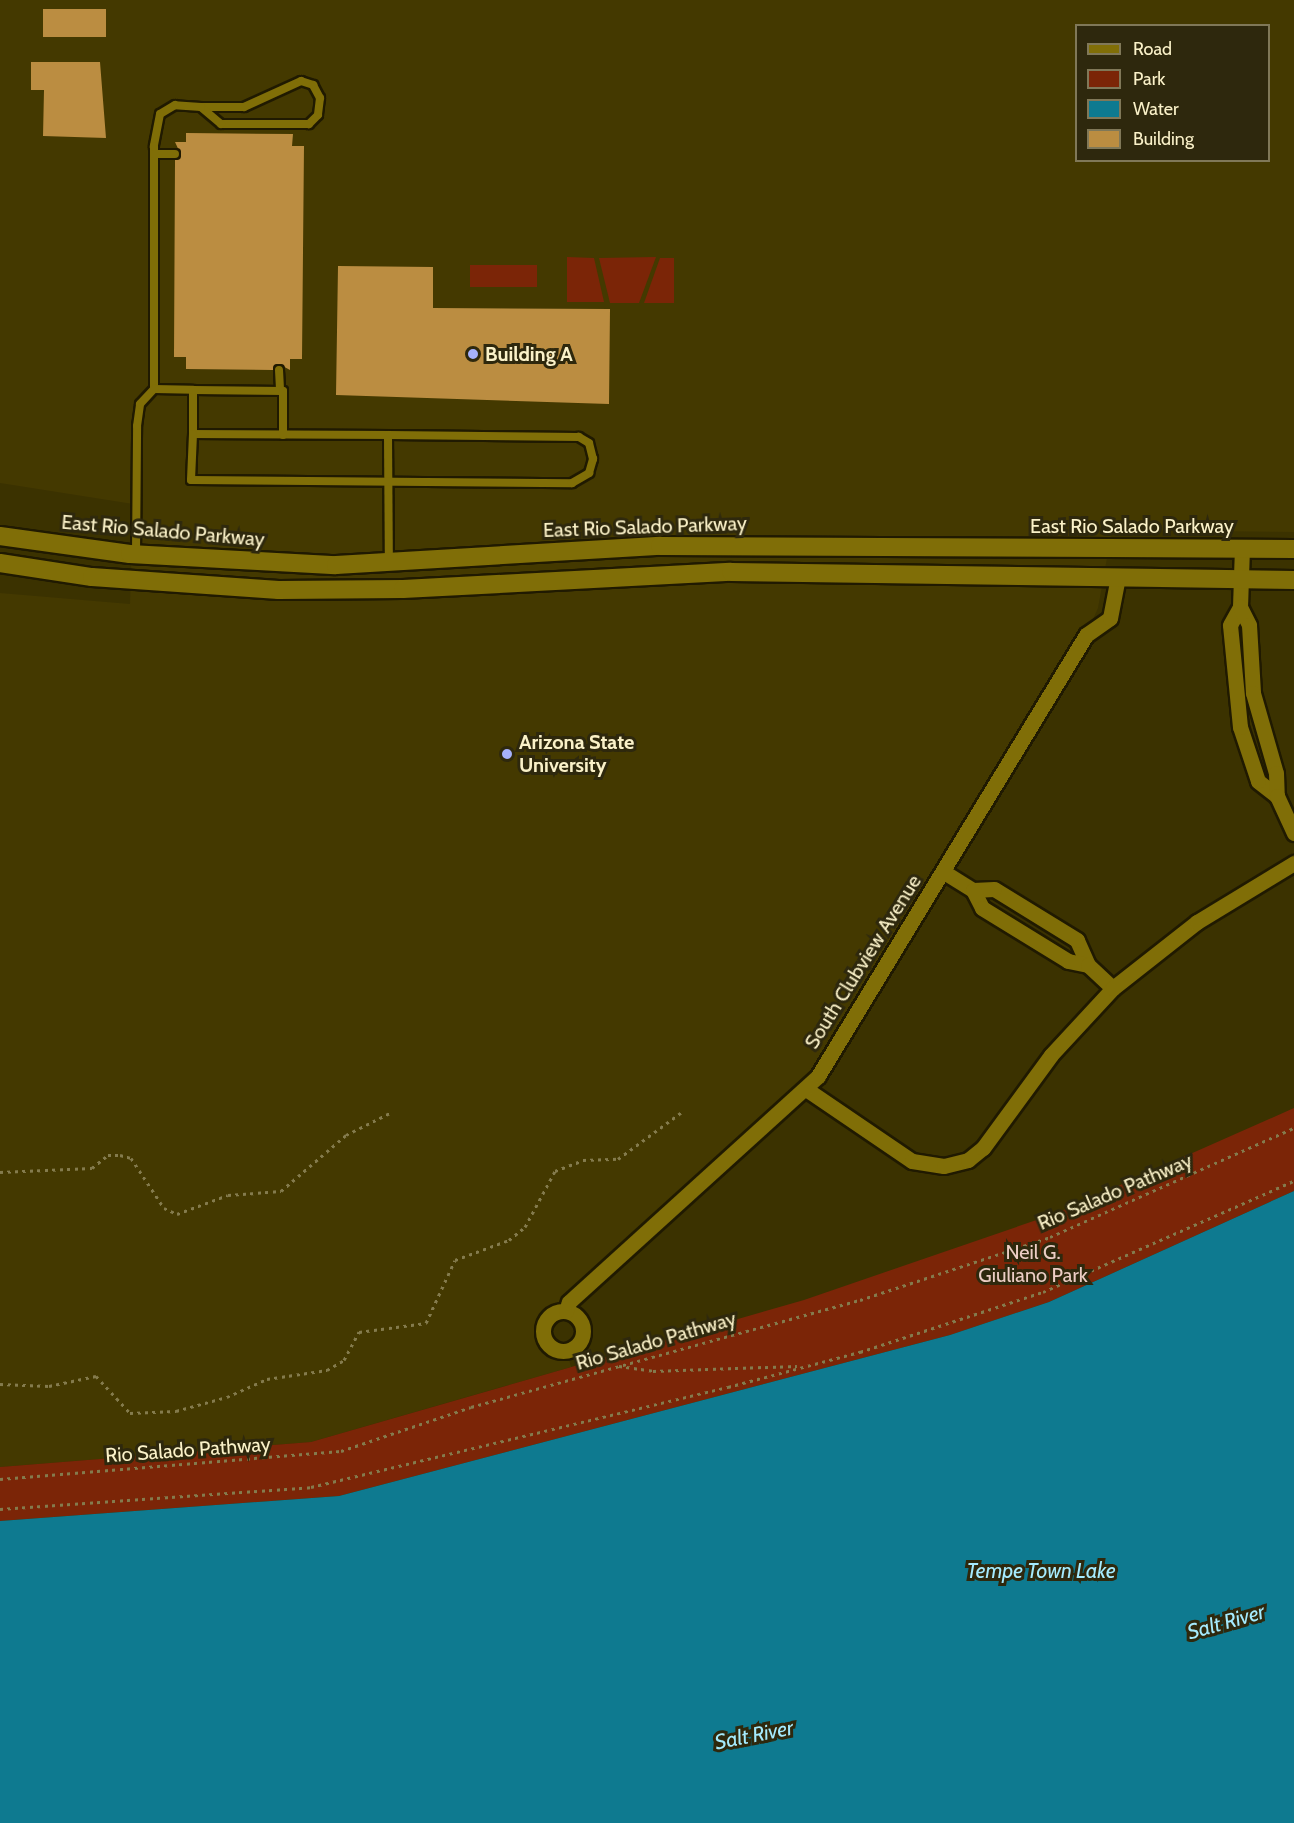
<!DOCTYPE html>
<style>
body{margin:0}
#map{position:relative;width:1294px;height:1823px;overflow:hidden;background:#3b3200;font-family:Cabin,sans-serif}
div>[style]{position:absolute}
.built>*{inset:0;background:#443900}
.green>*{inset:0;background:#7b2507}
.water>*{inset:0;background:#0e7a90}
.building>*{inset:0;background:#bb8d41}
.path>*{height:3px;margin-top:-1.5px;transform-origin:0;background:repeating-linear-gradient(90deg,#847b4d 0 3px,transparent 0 7.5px)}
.roads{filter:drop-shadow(2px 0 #201a01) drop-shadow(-2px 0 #201a01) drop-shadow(0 2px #201a01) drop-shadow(0 -2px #201a01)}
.lane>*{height:8px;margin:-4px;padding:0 4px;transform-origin:4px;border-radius:4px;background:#806e07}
.street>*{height:15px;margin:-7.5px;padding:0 7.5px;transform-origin:7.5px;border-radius:7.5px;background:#806e07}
.street>.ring{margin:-7.5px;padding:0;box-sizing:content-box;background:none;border:15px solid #806e07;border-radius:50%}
.secondary>*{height:18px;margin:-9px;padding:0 9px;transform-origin:9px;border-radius:9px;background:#806e07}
.dots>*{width:16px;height:16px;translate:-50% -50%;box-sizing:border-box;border:3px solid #2e280d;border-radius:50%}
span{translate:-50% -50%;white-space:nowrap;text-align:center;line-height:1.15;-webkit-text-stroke:6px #2e280d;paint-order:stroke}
.poi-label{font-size:20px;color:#faf1c8;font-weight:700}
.left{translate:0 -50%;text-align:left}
.street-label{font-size:20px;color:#faf1c8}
.park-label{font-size:20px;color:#eccdc4}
.water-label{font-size:21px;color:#a5ebfe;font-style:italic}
.legend{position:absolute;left:1075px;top:24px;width:195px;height:138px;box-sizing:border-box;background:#2e280d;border:2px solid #807858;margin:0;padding:8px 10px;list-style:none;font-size:18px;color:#faf1c8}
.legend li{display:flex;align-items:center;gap:12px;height:30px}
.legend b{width:30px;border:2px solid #807858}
</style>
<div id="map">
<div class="built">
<i style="clip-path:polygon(evenodd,0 0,1294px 0,1294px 532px,1112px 530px,1098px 608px,1086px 635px,818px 1076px,566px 1311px,547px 1319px,544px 1340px,554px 1350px,567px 1352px,571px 1367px,311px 1442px,0 1467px,0 593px,130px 604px,133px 504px,0 483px,0 0,1076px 26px,1268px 26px,1268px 160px,1076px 160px,1076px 26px)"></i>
</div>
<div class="green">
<i style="clip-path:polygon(567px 257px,594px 258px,604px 302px,567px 302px)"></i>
<i style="clip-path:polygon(656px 257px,639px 303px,610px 303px,599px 258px)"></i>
<i style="clip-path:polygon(660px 258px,674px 258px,674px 303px,644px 303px)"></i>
<i style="clip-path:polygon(470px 265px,537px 265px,537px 287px,470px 287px)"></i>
<i style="clip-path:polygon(1294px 1108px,1294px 1191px,1049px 1302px,950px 1335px,339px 1496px,0 1521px,0 1467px,311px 1442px,804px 1300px,1057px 1213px)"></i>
</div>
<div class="water">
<i style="clip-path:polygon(1294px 1191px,1294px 1823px,0 1823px,0 1521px,339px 1496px,950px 1335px,1049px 1302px)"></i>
</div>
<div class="building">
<i style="clip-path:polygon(43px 9px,106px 9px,106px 37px,43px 37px)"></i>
<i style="clip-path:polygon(31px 62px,100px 62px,106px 138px,43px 136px,44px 90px,31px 90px)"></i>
<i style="clip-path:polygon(186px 133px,293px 134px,292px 146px,304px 146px,302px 359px,290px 359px,290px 370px,279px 364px,273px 370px,186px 369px,186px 357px,174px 357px,175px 160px,181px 155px,175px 142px,186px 142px)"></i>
<i style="clip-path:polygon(338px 266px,433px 267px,433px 308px,610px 309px,609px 404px,336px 395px)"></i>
</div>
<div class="path">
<i style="left:0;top:1172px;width:92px;rotate:-2.5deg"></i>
<i style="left:92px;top:1168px;width:21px;rotate:-39deg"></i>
<i style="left:108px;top:1155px;width:12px"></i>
<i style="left:120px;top:1155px;width:11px;rotate:15deg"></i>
<i style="left:131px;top:1158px;width:60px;rotate:56.6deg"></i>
<i style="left:164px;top:1208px;width:14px;rotate:25deg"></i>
<i style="left:177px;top:1214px;width:54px;rotate:-20.4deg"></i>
<i style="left:228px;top:1195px;width:53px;rotate:-4.3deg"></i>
<i style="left:281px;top:1191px;width:86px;rotate:-40.7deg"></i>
<i style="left:346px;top:1135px;width:51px;rotate:-26.6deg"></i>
<i style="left:619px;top:1366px;width:34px;rotate:8deg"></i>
<i style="left:653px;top:1371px;width:144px;rotate:-2deg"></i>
<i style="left:0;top:1384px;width:49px;rotate:2.3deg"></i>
<i style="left:49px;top:1386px;width:48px;rotate:-12deg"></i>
<i style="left:96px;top:1376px;width:50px;rotate:47.4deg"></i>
<i style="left:130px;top:1413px;width:46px;rotate:-2.5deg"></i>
<i style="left:176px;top:1411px;width:53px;rotate:-15.4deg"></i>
<i style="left:227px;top:1397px;width:44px;rotate:-24.2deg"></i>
<i style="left:267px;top:1379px;width:61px;rotate:-8.5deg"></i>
<i style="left:327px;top:1370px;width:20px;rotate:-30deg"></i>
<i style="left:344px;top:1360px;width:32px;rotate:-62deg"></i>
<i style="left:359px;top:1332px;width:68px;rotate:-7.7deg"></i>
<i style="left:426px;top:1323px;width:69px;rotate:-65.3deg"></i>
<i style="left:455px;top:1260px;width:58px;rotate:-20.3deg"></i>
<i style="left:509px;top:1240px;width:21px;rotate:-39deg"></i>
<i style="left:525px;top:1227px;width:64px;rotate:-61.8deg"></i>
<i style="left:555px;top:1171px;width:30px;rotate:-21deg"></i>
<i style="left:583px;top:1160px;width:35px;rotate:-2deg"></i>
<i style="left:618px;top:1159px;width:81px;rotate:-36.4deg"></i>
<i style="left:0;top:1479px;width:342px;rotate:-4.7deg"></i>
<i style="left:341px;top:1451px;width:137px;rotate:-18.7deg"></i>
<i style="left:471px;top:1407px;width:403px;rotate:-15.4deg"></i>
<i style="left:860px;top:1300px;width:200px;rotate:-18.3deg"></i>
<i style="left:1050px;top:1237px;width:267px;rotate:-24.1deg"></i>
<i style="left:0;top:1509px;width:312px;rotate:-4deg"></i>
<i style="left:311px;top:1487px;width:429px;rotate:-13.5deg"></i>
<i style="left:728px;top:1387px;width:137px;rotate:-14.9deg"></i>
<i style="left:860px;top:1352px;width:193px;rotate:-18.2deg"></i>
<i style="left:1043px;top:1292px;width:274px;rotate:-23.9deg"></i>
</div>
<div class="roads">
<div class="lane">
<i style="left:201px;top:107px;width:43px"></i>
<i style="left:244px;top:107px;width:63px;rotate:-24.5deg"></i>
<i style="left:301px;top:81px;width:13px;rotate:18deg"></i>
<i style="left:313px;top:85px;width:15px;rotate:62deg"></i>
<i style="left:320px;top:98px;width:17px;rotate:97deg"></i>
<i style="left:318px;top:115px;width:13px;rotate:135deg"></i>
<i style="left:309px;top:124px;width:88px;rotate:180deg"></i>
<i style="left:221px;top:124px;width:26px;rotate:-140deg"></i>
<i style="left:201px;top:107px;width:26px;rotate:-176deg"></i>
<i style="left:175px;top:105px;width:17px;rotate:149deg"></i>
<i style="left:160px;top:114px;width:33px;rotate:101deg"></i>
<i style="left:154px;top:146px;width:243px;rotate:90deg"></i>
<i style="left:154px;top:389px;width:39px;rotate:1deg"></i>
<i style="left:193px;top:390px;width:44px;rotate:90deg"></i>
<i style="left:193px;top:434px;width:195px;rotate:0.3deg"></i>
<i style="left:388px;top:435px;width:128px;rotate:89.6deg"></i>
<i style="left:154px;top:154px;width:21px"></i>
<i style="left:279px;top:370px;width:21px;rotate:87deg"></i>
<i style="left:193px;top:390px;width:90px;rotate:0.6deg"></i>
<i style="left:283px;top:391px;width:44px;rotate:90deg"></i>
<i style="left:193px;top:434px;width:46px;rotate:92.5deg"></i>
<i style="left:191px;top:480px;width:381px;rotate:0.5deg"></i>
<i style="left:572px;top:483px;width:20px;rotate:-30deg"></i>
<i style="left:589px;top:473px;width:15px;rotate:-74deg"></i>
<i style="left:593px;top:459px;width:16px;rotate:-104deg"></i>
<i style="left:589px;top:443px;width:12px;rotate:-149deg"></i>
<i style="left:579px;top:437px;width:191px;rotate:-179.4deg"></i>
<i style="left:136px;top:553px;width:127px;rotate:-89.5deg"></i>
<i style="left:137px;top:426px;width:22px;rotate:-82deg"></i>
<i style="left:140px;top:404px;width:21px;rotate:-47deg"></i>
</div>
<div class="street">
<i style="left:1240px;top:607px;width:59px;rotate:-88.1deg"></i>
<i style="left:1277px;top:796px;width:24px;rotate:-142deg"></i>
<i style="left:1258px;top:781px;width:57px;rotate:-108.4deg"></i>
<i style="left:1240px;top:727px;width:102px;rotate:-95.6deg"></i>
<i style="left:1230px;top:625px;width:21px;rotate:-61deg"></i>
<i style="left:1240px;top:607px;width:20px;rotate:63deg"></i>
<i style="left:1249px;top:625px;width:68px;rotate:86.6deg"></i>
<i style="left:1253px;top:693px;width:83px;rotate:74deg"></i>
<i style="left:1276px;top:773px;width:23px;rotate:88deg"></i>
<i style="left:1277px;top:796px;width:41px;rotate:65.3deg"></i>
<i style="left:944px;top:872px;width:34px;rotate:32deg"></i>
<i style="left:1088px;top:965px;width:27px;rotate:-114deg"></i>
<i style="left:1077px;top:940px;width:97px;rotate:-148.4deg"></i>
<i style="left:994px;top:889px;width:21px;rotate:177deg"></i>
<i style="left:973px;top:890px;width:20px;rotate:63deg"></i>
<i style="left:982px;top:908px;width:101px;rotate:31.6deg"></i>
<i style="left:1068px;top:961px;width:20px;rotate:11deg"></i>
<i style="left:1088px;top:965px;width:34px;rotate:43deg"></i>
<i style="left:806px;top:1089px;width:128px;rotate:34.2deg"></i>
<i style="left:912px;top:1161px;width:32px;rotate:9deg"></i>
<i style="left:944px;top:1166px;width:25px;rotate:-14deg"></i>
<i style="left:968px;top:1160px;width:19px;rotate:-39deg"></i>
<i style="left:983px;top:1148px;width:115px;rotate:-53.8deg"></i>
<i style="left:1051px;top:1055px;width:91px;rotate:-47.2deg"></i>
<i style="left:1113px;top:988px;width:107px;rotate:-38.2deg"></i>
<i style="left:1197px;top:922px;width:114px;rotate:-31.3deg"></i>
<i class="ring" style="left:543px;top:1311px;width:25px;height:25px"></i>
<i style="left:566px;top:1311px;width:9px;rotate:-72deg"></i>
<i style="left:569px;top:1302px;width:336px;rotate:-42.2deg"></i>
<i style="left:818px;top:1076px;width:516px;rotate:-58.71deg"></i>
<i style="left:1086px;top:635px;width:29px;rotate:-35deg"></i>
<i style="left:1110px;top:618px;width:42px;rotate:-79deg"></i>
</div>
<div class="secondary">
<i style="left:0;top:536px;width:131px;rotate:7.9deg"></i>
<i style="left:130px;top:554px;width:206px;rotate:3.1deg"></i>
<i style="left:336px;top:565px;width:325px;rotate:-3.4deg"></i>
<i style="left:660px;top:546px;width:634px;rotate:0.27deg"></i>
<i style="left:0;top:563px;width:93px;rotate:8.7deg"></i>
<i style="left:92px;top:577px;width:187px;rotate:4deg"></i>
<i style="left:279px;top:590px;width:124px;rotate:-0.5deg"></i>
<i style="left:403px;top:589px;width:328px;rotate:-3deg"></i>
<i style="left:731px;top:572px;width:563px;rotate:0.81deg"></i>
</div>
</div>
<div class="dots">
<i style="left:473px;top:354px;background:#a6b1fc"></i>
<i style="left:507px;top:754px;background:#a6b1fc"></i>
</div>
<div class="poi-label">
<span class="left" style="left:485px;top:354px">Building A</span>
<span class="left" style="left:519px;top:754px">Arizona State<br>University</span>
</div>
<div class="street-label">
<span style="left:1132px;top:526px">East Rio Salado Parkway</span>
<span style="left:645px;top:527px;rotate:-2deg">East Rio Salado Parkway</span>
<span style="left:163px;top:531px;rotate:5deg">East Rio Salado Parkway</span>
<span style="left:863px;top:962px;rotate:-58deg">South Clubview Avenue</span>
<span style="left:1115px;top:1192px;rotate:-23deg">Rio Salado Pathway</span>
<span style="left:656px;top:1341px;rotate:-16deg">Rio Salado Pathway</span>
<span style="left:188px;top:1450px;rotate:-4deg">Rio Salado Pathway</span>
</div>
<div class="park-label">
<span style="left:1033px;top:1264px">Neil G.<br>Giuliano Park</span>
</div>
<div class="water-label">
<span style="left:1041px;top:1571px">Tempe Town Lake</span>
<span style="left:1226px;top:1622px;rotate:-16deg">Salt River</span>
<span style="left:754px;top:1735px;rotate:-11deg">Salt River</span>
</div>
<ul class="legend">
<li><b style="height:8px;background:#806e07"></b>Road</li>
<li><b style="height:16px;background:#7b2507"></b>Park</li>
<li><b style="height:16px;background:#0e7a90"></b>Water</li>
<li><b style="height:16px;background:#bb8d41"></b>Building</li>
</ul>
</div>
